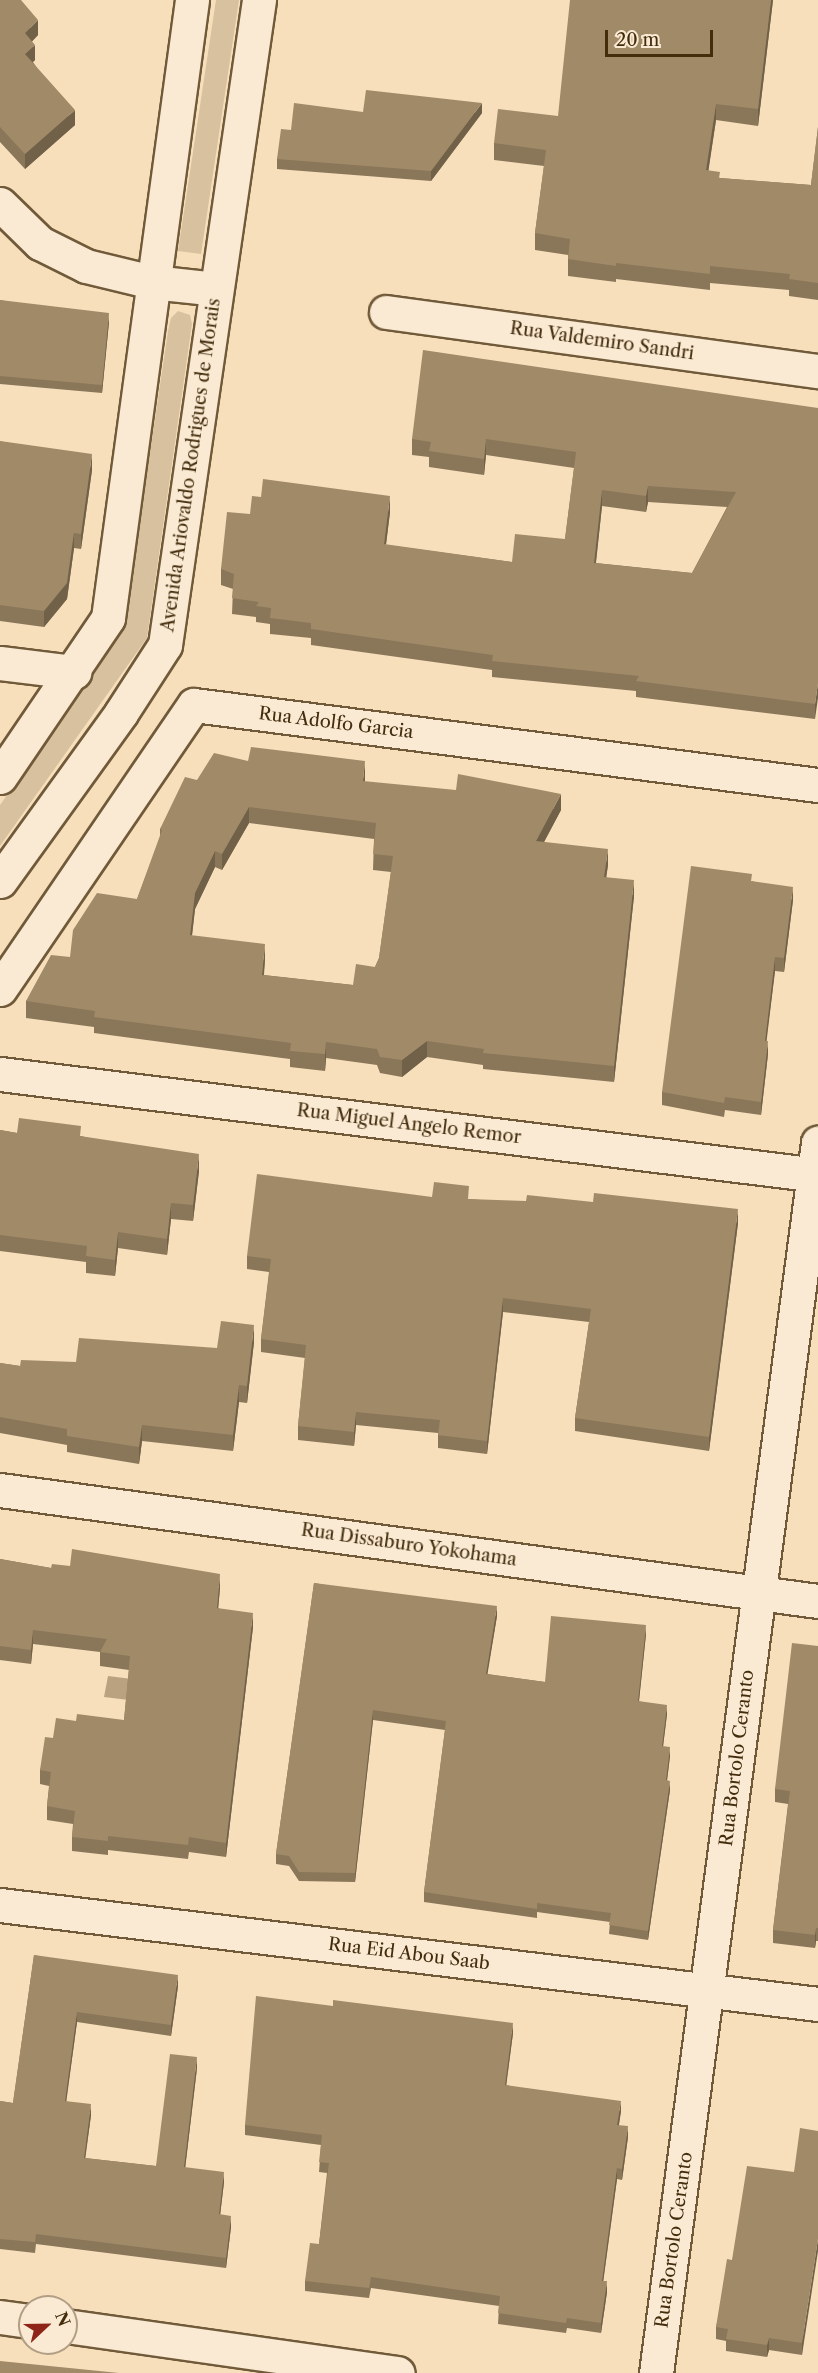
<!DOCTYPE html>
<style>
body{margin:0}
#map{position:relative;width:818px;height:2373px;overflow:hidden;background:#f7dfbc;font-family:"Libre Caslon Text",serif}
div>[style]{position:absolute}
.green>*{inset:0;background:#d8c19e}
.water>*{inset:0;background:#baa280}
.roads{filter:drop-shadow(2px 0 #705a39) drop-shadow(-2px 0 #705a39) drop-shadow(0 2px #705a39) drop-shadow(0 -2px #705a39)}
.street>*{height:33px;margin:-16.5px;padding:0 16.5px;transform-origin:16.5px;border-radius:16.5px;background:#faead3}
.secondary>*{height:33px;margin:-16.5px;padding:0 16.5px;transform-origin:16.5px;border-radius:16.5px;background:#faead3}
.wall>*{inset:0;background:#8a7759}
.shaded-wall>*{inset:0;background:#716149}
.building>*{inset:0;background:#a18a68}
span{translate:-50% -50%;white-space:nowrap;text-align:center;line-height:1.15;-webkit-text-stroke:5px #faead3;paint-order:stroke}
.street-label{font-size:18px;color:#432d0d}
.north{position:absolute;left:18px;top:2295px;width:60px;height:60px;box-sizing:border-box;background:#faead3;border:2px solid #b19e84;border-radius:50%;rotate:68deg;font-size:16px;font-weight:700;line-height:24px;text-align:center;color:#432d0d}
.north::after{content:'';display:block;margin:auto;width:21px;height:27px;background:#8f2418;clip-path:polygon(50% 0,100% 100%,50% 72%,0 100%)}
.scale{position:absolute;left:605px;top:30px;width:108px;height:27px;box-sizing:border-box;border:3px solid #432d0d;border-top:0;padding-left:8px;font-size:18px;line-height:21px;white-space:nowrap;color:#432d0d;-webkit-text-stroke:4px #faead3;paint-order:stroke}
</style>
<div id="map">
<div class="green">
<i style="clip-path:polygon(216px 0,239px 0,201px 254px,178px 251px)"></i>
<i style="clip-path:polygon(178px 311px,190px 315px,192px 324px,147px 638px,0 846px,0 805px,124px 629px,168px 331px,171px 318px)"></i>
</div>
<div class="water">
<i style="clip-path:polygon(108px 1676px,148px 1681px,145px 1702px,104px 1697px)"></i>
</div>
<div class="roads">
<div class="street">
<i style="left:0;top:204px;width:56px;rotate:44.3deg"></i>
<i style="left:40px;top:243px;width:51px;rotate:26.6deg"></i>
<i style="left:86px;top:266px;width:68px;rotate:13.6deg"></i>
<i style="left:152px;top:282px;width:64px;rotate:6.2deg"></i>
<i style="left:386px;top:312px;width:436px;rotate:7.8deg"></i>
<i style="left:0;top:663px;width:75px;rotate:6.9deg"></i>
<i style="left:0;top:989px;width:344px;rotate:-55.7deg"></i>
<i style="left:194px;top:705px;width:629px;rotate:7.31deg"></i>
<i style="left:0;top:1074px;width:824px;rotate:7.04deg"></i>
<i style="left:0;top:1490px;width:825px;rotate:7.73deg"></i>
<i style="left:0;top:1905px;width:824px;rotate:6.9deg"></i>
<i style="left:0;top:2317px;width:30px;rotate:8deg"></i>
<i style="left:66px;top:2326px;width:335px;rotate:8.1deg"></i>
<i style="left:656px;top:2373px;width:1241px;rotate:-82.5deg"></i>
</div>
<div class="secondary">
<i style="left:0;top:777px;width:192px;rotate:-55.8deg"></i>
<i style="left:108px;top:618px;width:624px;rotate:-82.26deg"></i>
<i style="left:0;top:881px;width:207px;rotate:-54.2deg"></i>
<i style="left:121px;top:713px;width:81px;rotate:-57.1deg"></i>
<i style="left:165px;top:645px;width:652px;rotate:-81.71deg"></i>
</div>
</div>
<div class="wall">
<i style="clip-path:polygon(0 0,38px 35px,32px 41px,35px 60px,33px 62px,75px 125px,25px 169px,0 142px)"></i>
<i style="clip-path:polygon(773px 0,758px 126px,716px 120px,708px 171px,720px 178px,811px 185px,818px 127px,818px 300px,789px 296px,789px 290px,710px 283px,710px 290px,616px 279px,616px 282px,568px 276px,568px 255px,535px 250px,535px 233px,544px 166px,494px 160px,494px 143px,558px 116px)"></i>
<i style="clip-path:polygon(363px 112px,482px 113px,431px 181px,277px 169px,277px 159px,291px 130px)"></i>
<i style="clip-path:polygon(0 300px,109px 322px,102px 393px,0 384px)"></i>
<i style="clip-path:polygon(evenodd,818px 408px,815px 719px,636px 697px,636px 691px,492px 677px,492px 670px,311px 645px,311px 638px,270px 634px,270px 624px,256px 622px,256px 617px,232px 614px,233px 589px,221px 585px,221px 569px,250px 514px,390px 512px,386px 545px,512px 562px,565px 539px,574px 468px,486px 455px,484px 475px,429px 467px,429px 457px,412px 455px,412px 439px,818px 408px,648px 502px,727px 507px,692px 573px,596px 563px,602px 506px,646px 512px,648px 502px)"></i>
<i style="clip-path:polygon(0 441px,92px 470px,81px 549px,74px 548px,67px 599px,44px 627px,0 621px)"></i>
<i style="clip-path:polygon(evenodd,248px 761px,365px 778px,365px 782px,561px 810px,544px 842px,608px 865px,606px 877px,634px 896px,614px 1082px,483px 1069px,483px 1065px,427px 1057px,402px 1077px,380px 1073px,377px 1065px,326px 1058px,325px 1071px,290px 1067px,290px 1059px,94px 1033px,94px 1027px,26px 1018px,26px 1001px,70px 957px,137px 899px,160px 838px,160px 829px,197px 780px,248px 761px,249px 823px,374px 839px,373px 870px,391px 872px,379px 958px,375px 967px,353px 985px,264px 975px,265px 960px,192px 936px,195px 909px,215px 867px,222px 870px,249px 823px)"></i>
<i style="clip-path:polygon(752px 881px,793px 900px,784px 972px,775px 971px,766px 1041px,768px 1054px,761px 1115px,725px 1110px,724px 1117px,662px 1105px,662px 1092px)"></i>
<i style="clip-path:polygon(0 1130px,17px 1133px,81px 1136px,199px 1171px,193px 1221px,171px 1219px,167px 1255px,118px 1248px,115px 1276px,86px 1273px,86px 1262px,0 1251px)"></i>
<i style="clip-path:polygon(432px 1197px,469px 1199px,738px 1223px,709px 1451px,575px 1431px,575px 1418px,589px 1322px,503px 1312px,487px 1454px,438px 1448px,438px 1433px,356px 1425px,354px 1446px,298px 1440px,298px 1426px,305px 1358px,261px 1352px,261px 1339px,269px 1272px,247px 1269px,247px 1256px)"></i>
<i style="clip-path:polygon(254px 1342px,247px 1403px,239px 1402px,233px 1451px,142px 1441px,139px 1464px,67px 1452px,67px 1445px,0 1433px,0 1363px,20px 1366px,76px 1362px,217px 1348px)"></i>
<i style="clip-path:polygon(0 1559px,51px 1568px,220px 1588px,218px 1608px,253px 1627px,226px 1857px,189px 1852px,188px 1859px,108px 1850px,108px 1855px,72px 1851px,72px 1837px,73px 1824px,47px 1820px,47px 1806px,49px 1786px,40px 1784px,40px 1770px,53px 1738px,76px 1721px,124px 1720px,129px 1670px,100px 1666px,100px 1652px,33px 1644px,31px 1664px,0 1660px)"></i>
<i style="clip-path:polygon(314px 1583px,497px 1616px,487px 1674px,545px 1682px,646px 1634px,639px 1701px,667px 1714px,663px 1746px,670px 1756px,667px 1780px,670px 1790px,648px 1940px,609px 1934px,610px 1922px,537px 1912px,537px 1918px,424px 1902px,424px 1892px,445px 1730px,373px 1720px,355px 1882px,299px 1881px,289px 1866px,276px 1864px,276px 1854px)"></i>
<i style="clip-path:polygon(818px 1646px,818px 1941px,816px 1941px,815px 1948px,773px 1943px,773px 1930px,788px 1804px,775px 1802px,775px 1789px)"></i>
<i style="clip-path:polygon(34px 1955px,178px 1986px,171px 2036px,77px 2022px,66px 2101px,91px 2115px,85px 2158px,156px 2166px,197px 2068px,185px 2168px,224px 2182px,220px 2215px,231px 2227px,226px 2268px,36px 2244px,35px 2253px,0 2249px,0 2101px,13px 2103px)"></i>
<i style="clip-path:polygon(513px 2033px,506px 2085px,621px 2111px,619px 2125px,628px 2137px,622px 2180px,617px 2179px,603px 2281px,607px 2292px,601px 2333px,567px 2328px,566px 2333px,498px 2324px,499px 2306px,371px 2288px,369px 2298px,305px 2291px,305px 2281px,319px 2244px,327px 2173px,319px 2172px,321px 2145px,245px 2135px,245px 2125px)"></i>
<i style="clip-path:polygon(818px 2131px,802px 2355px,769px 2350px,767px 2357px,726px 2351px,726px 2341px,716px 2339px,716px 2327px,732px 2260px,794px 2172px)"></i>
</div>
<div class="shaded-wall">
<i style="clip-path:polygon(771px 0,773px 0,758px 126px,758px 109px)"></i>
<i style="clip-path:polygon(38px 20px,38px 35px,25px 49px,25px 33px)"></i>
<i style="clip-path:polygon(35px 45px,35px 60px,25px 69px,25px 54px)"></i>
<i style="clip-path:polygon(482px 103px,482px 113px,431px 181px,431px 171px)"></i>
<i style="clip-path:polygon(716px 104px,716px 120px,706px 187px,706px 170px)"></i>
<i style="clip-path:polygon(75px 110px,75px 125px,25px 169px,25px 154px)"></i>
<i style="clip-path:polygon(109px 313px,109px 322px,102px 393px,102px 385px)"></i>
<i style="clip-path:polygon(486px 439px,486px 455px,484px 475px,484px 459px)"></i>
<i style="clip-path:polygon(92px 454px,92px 470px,81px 549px,81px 534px)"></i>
<i style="clip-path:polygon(648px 486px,648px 502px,646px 512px,646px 496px)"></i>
<i style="clip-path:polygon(602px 490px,602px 506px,594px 579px,594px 563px)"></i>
<i style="clip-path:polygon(390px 496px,390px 512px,384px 560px,384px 544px)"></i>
<i style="clip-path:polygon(74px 533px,74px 548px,67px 599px,44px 627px,44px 611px)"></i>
<i style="clip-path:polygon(818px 683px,818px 698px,815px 719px,815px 704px)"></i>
<i style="clip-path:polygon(365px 761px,365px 778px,363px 797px,363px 781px)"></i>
<i style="clip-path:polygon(561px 794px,561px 810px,536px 857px,536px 841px)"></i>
<i style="clip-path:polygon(249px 807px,249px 823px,222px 870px,222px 854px)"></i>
<i style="clip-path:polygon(608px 849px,608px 865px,604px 893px,604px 877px)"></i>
<i style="clip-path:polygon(215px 851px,215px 867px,195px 909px,190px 952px,190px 935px,195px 893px)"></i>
<i style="clip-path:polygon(634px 880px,634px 896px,614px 1082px,614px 1066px)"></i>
<i style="clip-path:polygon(793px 887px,793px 900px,784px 972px,784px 958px)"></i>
<i style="clip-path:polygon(265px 944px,265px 960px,262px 991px,262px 975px)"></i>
<i style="clip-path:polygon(775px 957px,775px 971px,765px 1054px,765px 1041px)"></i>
<i style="clip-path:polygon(427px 1041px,427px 1057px,402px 1077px,402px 1060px)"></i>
<i style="clip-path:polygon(768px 1041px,768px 1054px,761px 1115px,761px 1102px)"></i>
<i style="clip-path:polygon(326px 1042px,326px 1058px,325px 1071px,325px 1054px)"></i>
<i style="clip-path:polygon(199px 1154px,199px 1171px,193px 1221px,193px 1205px)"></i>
<i style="clip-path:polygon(171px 1203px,171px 1219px,167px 1255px,167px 1239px)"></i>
<i style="clip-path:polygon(738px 1209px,738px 1223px,709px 1451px,709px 1437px)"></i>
<i style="clip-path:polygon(118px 1232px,118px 1248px,115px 1276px,115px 1260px)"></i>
<i style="clip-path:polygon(503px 1298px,503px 1312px,487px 1454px,487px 1441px)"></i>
<i style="clip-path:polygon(254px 1325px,254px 1342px,247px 1403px,247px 1386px)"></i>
<i style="clip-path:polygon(239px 1385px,239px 1402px,233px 1451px,233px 1435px)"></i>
<i style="clip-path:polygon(356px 1412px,356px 1425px,354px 1446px,354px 1432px)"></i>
<i style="clip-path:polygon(142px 1425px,142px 1441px,139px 1464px,139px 1447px)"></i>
<i style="clip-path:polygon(220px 1574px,220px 1588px,217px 1622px,217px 1608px)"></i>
<i style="clip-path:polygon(497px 1606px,497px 1616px,486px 1683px,486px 1674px)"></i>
<i style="clip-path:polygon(253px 1613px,253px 1627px,226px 1857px,226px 1843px)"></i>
<i style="clip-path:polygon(646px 1625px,646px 1634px,638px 1710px,638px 1701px)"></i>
<i style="clip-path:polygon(33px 1630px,33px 1644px,31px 1664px,31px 1650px)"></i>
<i style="clip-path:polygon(667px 1705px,667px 1714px,662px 1755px,662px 1746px)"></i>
<i style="clip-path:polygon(373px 1710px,373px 1720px,355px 1882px,355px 1873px)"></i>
<i style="clip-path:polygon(670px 1747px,670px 1756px,666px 1789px,666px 1780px)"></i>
<i style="clip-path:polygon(670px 1781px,670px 1790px,648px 1940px,648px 1931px)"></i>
<i style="clip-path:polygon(816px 1928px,816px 1941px,815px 1948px,815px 1935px)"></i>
<i style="clip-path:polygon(178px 1975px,178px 1986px,171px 2036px,171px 2025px)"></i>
<i style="clip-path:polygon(77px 2012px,77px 2022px,65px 2111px,65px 2101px)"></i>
<i style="clip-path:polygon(513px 2023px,513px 2033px,505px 2095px,505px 2085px)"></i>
<i style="clip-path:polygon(197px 2057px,197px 2068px,184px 2178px,184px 2167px)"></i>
<i style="clip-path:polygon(621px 2101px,621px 2111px,617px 2135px,617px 2125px)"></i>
<i style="clip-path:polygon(91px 2104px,91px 2115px,84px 2168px,84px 2158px)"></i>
<i style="clip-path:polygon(628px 2126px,628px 2137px,622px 2180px,622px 2169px)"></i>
<i style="clip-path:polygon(617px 2168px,617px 2179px,602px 2291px,602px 2281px)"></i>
<i style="clip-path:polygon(224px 2172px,224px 2182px,219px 2225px,219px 2214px)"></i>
<i style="clip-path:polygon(231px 2216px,231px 2227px,226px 2268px,226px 2258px)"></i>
<i style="clip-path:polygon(818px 2239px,818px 2251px,802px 2355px,802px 2343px)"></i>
<i style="clip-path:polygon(607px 2281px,607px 2292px,601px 2333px,601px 2323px)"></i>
<i style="clip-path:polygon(769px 2338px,769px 2350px,767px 2357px,767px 2345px)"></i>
</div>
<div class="building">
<i style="clip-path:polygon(0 0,21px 0,38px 20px,25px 33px,35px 45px,25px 54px,75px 110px,25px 154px,0 127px)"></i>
<i style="clip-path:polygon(570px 0,771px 0,758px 109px,716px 104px,706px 170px,720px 172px,719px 178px,811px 185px,818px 127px,818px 283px,789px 279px,790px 274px,710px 266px,710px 274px,616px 263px,616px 266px,568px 259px,570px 239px,535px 233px,546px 150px,494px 143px,498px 109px,558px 116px)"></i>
<i style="clip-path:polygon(366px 90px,482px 103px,431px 171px,277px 159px,281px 129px,291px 130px,294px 103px,363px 112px)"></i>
<i style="clip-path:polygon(0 300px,109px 313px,102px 385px,0 376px)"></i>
<i style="clip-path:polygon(evenodd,423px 350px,818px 408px,818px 683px,815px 704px,636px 681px,639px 676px,492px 661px,493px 655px,311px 629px,311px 623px,270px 618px,271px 608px,256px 606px,259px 602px,232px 598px,234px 574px,221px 569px,227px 512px,250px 514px,252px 496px,261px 497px,263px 479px,390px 496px,384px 544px,512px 562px,515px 534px,565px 539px,576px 452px,486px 439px,484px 459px,429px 451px,431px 442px,412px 439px,423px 350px,648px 486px,736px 492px,692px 573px,594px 563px,602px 490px,646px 496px,648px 486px)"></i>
<i style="clip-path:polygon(0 441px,92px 454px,81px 534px,74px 533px,67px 583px,44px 611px,0 605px)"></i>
<i style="clip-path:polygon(evenodd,251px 747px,365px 761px,363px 781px,456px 790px,458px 774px,561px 794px,536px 841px,608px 849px,604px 877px,634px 880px,614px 1066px,483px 1053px,484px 1049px,427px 1041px,402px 1060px,380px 1057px,377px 1049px,326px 1042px,325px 1054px,290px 1051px,291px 1043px,94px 1017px,95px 1011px,26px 1001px,51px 955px,70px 957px,73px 930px,97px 893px,137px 899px,162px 830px,160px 829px,185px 777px,197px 780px,214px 753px,248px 761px,251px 747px,249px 807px,376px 823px,373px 854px,393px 856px,379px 958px,375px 967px,356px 964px,353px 985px,262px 975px,265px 944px,190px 935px,195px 893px,215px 851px,222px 854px,249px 807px)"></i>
<i style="clip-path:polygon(691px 866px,752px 874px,751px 881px,793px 887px,784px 958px,775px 957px,765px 1041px,768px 1041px,761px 1102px,725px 1097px,724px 1103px,662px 1092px)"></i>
<i style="clip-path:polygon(19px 1118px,81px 1126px,80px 1136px,199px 1154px,193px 1205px,171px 1203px,167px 1239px,118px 1232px,115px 1260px,86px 1256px,87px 1246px,0 1235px,0 1130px,17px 1133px)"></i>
<i style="clip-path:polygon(257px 1174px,432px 1197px,434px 1182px,469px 1186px,468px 1199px,526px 1201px,527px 1195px,593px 1202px,594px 1193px,738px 1209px,709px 1437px,575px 1418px,591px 1309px,503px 1298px,487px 1441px,438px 1435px,440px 1420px,356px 1412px,354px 1432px,298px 1426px,306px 1345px,261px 1339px,271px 1259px,247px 1256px)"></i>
<i style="clip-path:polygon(221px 1321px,254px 1325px,247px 1386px,239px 1385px,233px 1435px,142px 1425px,139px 1447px,67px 1436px,67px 1429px,0 1417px,0 1363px,20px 1366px,21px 1360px,76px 1362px,79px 1338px,217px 1348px)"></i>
<i style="clip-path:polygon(72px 1549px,220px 1574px,217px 1608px,253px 1613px,226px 1843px,189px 1837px,188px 1845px,108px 1836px,108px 1841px,72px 1837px,75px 1811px,47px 1806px,51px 1772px,40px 1770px,45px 1737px,53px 1738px,56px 1718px,76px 1721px,77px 1714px,124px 1720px,130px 1656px,100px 1652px,107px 1639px,33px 1630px,31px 1650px,0 1646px,0 1559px,51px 1568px,52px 1564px,70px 1566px)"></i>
<i style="clip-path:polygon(314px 1583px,497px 1606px,486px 1674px,545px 1682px,551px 1616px,646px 1625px,638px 1701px,667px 1705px,662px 1746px,670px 1747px,666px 1780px,670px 1781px,648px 1931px,609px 1925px,611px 1913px,537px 1903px,537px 1909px,424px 1892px,446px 1721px,373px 1710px,355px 1873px,299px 1872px,289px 1856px,276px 1854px)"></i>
<i style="clip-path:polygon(792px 1643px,818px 1646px,818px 1928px,816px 1928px,815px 1935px,773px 1930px,790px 1791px,775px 1789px)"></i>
<i style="clip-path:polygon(34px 1955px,178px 1975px,171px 2025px,77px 2012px,65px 2101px,91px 2104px,84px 2158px,156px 2166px,170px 2054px,197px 2057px,184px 2167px,224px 2172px,219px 2214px,231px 2216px,226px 2258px,36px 2234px,35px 2242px,0 2239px,0 2101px,13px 2103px)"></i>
<i style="clip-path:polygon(256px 1996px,333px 2006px,333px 2000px,513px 2023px,505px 2085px,621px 2101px,617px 2125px,628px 2126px,622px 2169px,617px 2168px,602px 2281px,607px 2281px,601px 2323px,567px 2318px,566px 2323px,498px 2313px,500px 2296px,371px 2277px,369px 2288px,305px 2281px,310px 2243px,319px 2244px,329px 2163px,319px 2162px,322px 2135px,245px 2125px)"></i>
<i style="clip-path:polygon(800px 2128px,818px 2131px,818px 2239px,802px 2343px,769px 2338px,767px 2345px,726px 2339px,728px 2329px,716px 2327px,727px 2259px,732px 2260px,747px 2166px,794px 2172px)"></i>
<i style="clip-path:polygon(0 2361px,119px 2373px,0 2373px)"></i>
</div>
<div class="street-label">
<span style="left:602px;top:341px;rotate:8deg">Rua Valdemiro Sandri</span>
<span style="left:191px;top:465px;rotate:-82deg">Avenida Ariovaldo Rodrigues de Morais</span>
<span style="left:336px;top:723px;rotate:7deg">Rua Adolfo Garcia</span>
<span style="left:409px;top:1124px;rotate:7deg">Rua Miguel Angelo Remor</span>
<span style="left:409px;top:1545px;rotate:8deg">Rua Dissaburo Yokohama</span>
<span style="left:737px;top:1758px;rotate:-83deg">Rua Bortolo Ceranto</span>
<span style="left:409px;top:1954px;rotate:7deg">Rua Eid Abou Saab</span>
<span style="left:674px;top:2240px;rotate:-82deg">Rua Bortolo Ceranto</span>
</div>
<div class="north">N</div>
<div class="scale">20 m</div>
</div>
